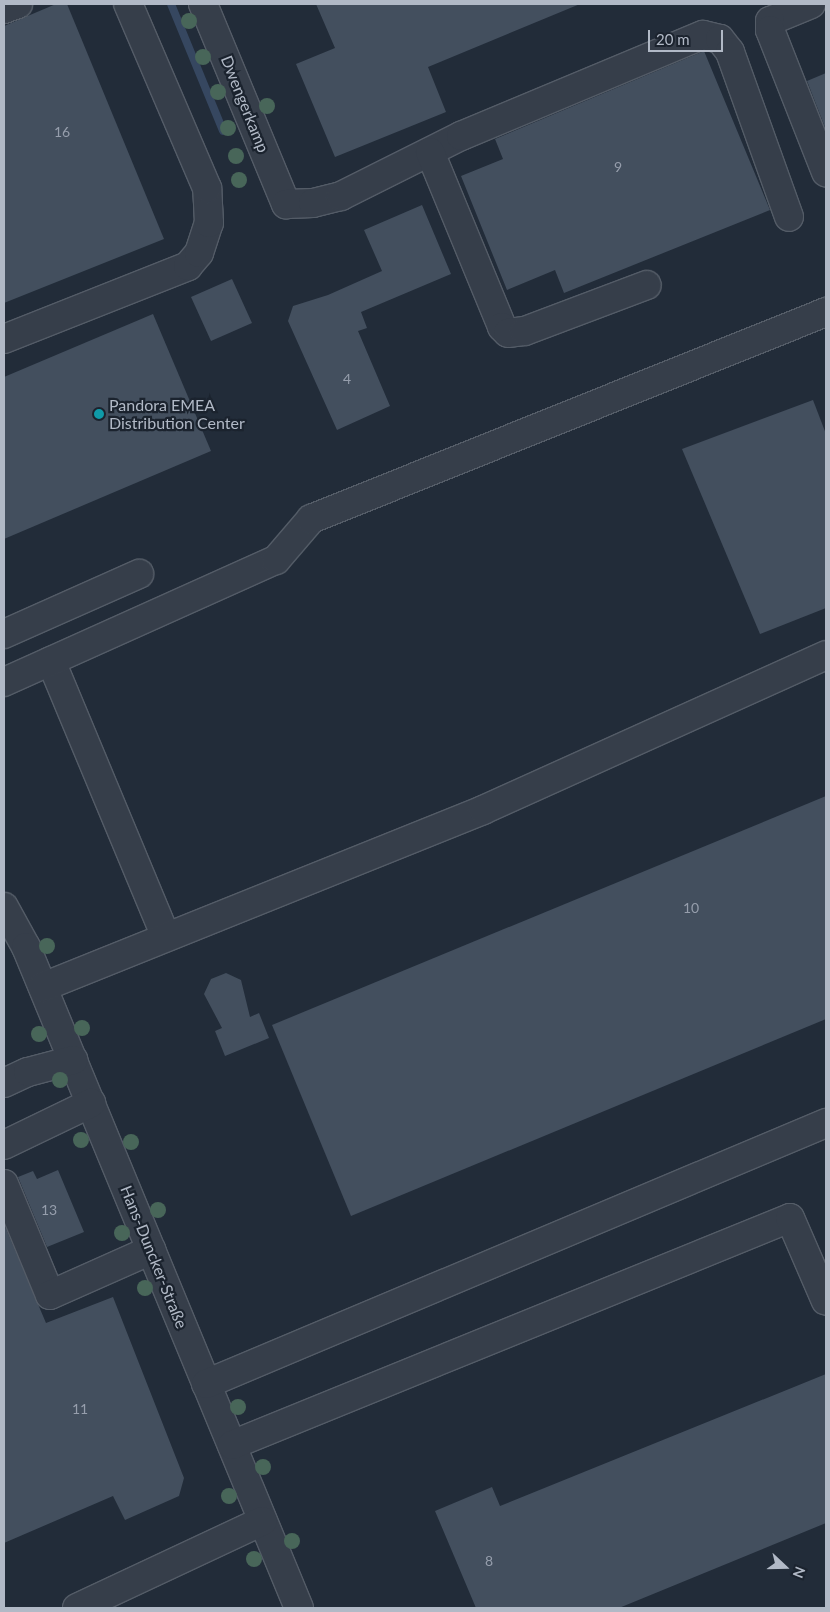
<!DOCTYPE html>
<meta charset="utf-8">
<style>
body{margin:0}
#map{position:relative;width:830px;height:1612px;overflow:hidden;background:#222c39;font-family:Lato,sans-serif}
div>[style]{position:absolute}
.stream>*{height:8px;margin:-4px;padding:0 4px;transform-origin:4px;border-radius:4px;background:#364760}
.building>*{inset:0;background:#434f5e}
.roads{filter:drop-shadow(1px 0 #545c67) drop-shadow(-1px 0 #545c67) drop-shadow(0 1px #545c67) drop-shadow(0 -1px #545c67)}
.minor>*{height:28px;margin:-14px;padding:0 14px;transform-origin:14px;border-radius:14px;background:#363e4a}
.trees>*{width:16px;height:16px;margin:-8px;border-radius:50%;background:#486659}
.dots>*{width:14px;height:14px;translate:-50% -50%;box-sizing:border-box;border:2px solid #1b232e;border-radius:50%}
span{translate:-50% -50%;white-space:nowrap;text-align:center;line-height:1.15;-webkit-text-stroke:4.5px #1b232e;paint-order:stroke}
.number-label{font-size:14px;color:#969eac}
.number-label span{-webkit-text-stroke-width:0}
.street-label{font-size:16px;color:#b1b9c6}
.poi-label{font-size:16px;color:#b1b9c6}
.left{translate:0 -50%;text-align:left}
.frame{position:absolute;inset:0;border:5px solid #b1b9c6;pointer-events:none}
.north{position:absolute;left:760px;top:1542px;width:50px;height:50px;-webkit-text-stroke:4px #1b232e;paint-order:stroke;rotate:111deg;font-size:14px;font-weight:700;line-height:20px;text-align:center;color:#b1b9c6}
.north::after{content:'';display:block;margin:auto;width:18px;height:22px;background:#b1b9c6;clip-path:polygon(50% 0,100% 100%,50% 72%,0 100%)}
.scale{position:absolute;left:648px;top:30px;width:75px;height:22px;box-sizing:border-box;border:2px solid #b1b9c6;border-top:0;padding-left:6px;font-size:15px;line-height:18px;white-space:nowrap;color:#b1b9c6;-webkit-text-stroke:4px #1b232e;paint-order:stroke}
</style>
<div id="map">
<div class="stream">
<i style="left:171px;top:4px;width:137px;rotate:67.7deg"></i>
</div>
<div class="building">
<i style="clip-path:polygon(56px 4px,67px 4px,164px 239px,4px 303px,4px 26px)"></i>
<i style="clip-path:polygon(316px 4px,580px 4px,428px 67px,446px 112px,335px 157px,296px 64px,335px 48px)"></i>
<i style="clip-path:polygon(704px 51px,770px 210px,564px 293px,555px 270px,507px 290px,461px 176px,503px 159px,495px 139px)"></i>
<i style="clip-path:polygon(826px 73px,826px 130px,807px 81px)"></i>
<i style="clip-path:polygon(422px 205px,451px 274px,361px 312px,367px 328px,358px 331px,390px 406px,337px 430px,288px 321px,293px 306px,328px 295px,382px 271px,364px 230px)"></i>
<i style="clip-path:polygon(232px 279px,252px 323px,211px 341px,191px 297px)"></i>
<i style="clip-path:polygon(153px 314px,211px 451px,4px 539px,4px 377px)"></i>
<i style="clip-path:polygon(813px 400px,826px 434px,826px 608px,760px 634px,682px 449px)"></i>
<i style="clip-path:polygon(826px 796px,826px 1019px,351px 1216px,272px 1025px)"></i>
<i style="clip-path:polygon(226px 973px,241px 980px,250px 1017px,259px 1013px,269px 1038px,225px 1056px,215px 1031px,222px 1028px,204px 994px,211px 979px)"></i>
<i style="clip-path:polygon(58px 1170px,84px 1232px,47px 1247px,18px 1177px,33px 1171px,37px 1179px)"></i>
<i style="clip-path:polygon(4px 1224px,46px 1323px,113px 1297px,184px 1478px,179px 1496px,125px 1520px,113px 1496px,4px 1543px)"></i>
<i style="clip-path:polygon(826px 1374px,826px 1523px,619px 1608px,476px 1608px,435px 1511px,492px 1487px,500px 1506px)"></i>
</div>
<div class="roads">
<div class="minor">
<i style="left:203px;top:4px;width:217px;rotate:67.5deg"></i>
<i style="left:286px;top:204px;width:27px;rotate:-2deg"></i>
<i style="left:313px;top:203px;width:29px;rotate:-14deg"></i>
<i style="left:341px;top:196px;width:134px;rotate:-26.6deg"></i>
<i style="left:461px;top:136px;width:262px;rotate:-22.7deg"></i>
<i style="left:703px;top:35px;width:17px;rotate:13deg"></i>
<i style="left:720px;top:39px;width:16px;rotate:52deg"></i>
<i style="left:730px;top:52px;width:175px;rotate:70.3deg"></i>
<i style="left:811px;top:4px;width:44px;rotate:157.5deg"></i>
<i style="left:770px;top:21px;width:9px;rotate:90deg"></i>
<i style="left:770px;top:30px;width:153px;rotate:68.5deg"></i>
<i style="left:4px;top:9px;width:15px;rotate:-20deg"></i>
<i style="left:430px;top:152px;width:189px;rotate:67.6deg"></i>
<i style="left:502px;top:327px;width:8px;rotate:45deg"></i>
<i style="left:508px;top:333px;width:17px;rotate:-7deg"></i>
<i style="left:525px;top:331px;width:130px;rotate:-20.7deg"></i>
<i style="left:4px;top:339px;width:198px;rotate:-21.6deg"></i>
<i style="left:188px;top:266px;width:17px;rotate:-50deg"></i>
<i style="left:199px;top:253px;width:32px;rotate:-72deg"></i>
<i style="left:209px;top:223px;width:35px;rotate:-93deg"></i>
<i style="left:207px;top:188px;width:200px;rotate:-113.2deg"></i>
<i style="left:4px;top:634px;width:148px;rotate:-24deg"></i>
<i style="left:51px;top:661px;width:299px;rotate:67.4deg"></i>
<i style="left:4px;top:682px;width:298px;rotate:-24.2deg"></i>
<i style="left:276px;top:560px;width:54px;rotate:-49.5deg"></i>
<i style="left:311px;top:519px;width:555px;rotate:-21.9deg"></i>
<i style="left:4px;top:907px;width:46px;rotate:61.2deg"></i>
<i style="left:26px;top:947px;width:715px;rotate:67.56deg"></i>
<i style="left:43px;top:987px;width:474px;rotate:-21.9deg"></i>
<i style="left:483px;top:810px;width:376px;rotate:-24.3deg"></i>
<i style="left:4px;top:1083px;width:26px;rotate:-25deg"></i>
<i style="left:28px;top:1072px;width:47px;rotate:-14.9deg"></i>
<i style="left:4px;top:1145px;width:97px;rotate:-25.8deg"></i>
<i style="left:4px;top:1184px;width:120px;rotate:67.5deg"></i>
<i style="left:50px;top:1295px;width:111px;rotate:-24deg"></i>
<i style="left:206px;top:1384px;width:673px;rotate:-22.83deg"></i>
<i style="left:232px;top:1445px;width:602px;rotate:-22.14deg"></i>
<i style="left:790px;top:1218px;width:90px;rotate:66.6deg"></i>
<i style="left:77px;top:1608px;width:205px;rotate:-25.1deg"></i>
</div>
</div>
<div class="trees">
<i style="left:189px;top:21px"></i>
<i style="left:203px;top:57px"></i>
<i style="left:218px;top:92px"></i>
<i style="left:267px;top:106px"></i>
<i style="left:228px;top:128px"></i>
<i style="left:236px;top:156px"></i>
<i style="left:239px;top:180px"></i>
<i style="left:47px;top:946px"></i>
<i style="left:82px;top:1028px"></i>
<i style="left:39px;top:1034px"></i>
<i style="left:60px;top:1080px"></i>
<i style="left:81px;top:1140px"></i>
<i style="left:131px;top:1142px"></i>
<i style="left:158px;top:1210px"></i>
<i style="left:122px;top:1233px"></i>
<i style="left:145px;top:1288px"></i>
<i style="left:238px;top:1407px"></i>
<i style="left:263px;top:1467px"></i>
<i style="left:229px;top:1496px"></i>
<i style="left:292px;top:1541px"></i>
<i style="left:254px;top:1559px"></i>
</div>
<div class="dots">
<i style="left:99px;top:414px;background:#0f9aa8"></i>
</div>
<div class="number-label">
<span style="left:62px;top:132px">16</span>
<span style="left:618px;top:167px">9</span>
<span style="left:347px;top:379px">4</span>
<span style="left:691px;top:908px">10</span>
<span style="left:49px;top:1210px">13</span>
<span style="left:80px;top:1409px">11</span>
<span style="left:489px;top:1561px">8</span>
</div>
<div class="street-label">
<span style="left:245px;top:104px;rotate:68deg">Dwengerkamp</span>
<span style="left:154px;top:1257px;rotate:68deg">Hans-Duncker-Straße</span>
</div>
<div class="poi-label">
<span class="left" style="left:109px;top:414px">Pandora EMEA<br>Distribution Center</span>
</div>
<div class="frame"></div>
<div class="north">N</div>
<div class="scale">20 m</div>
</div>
